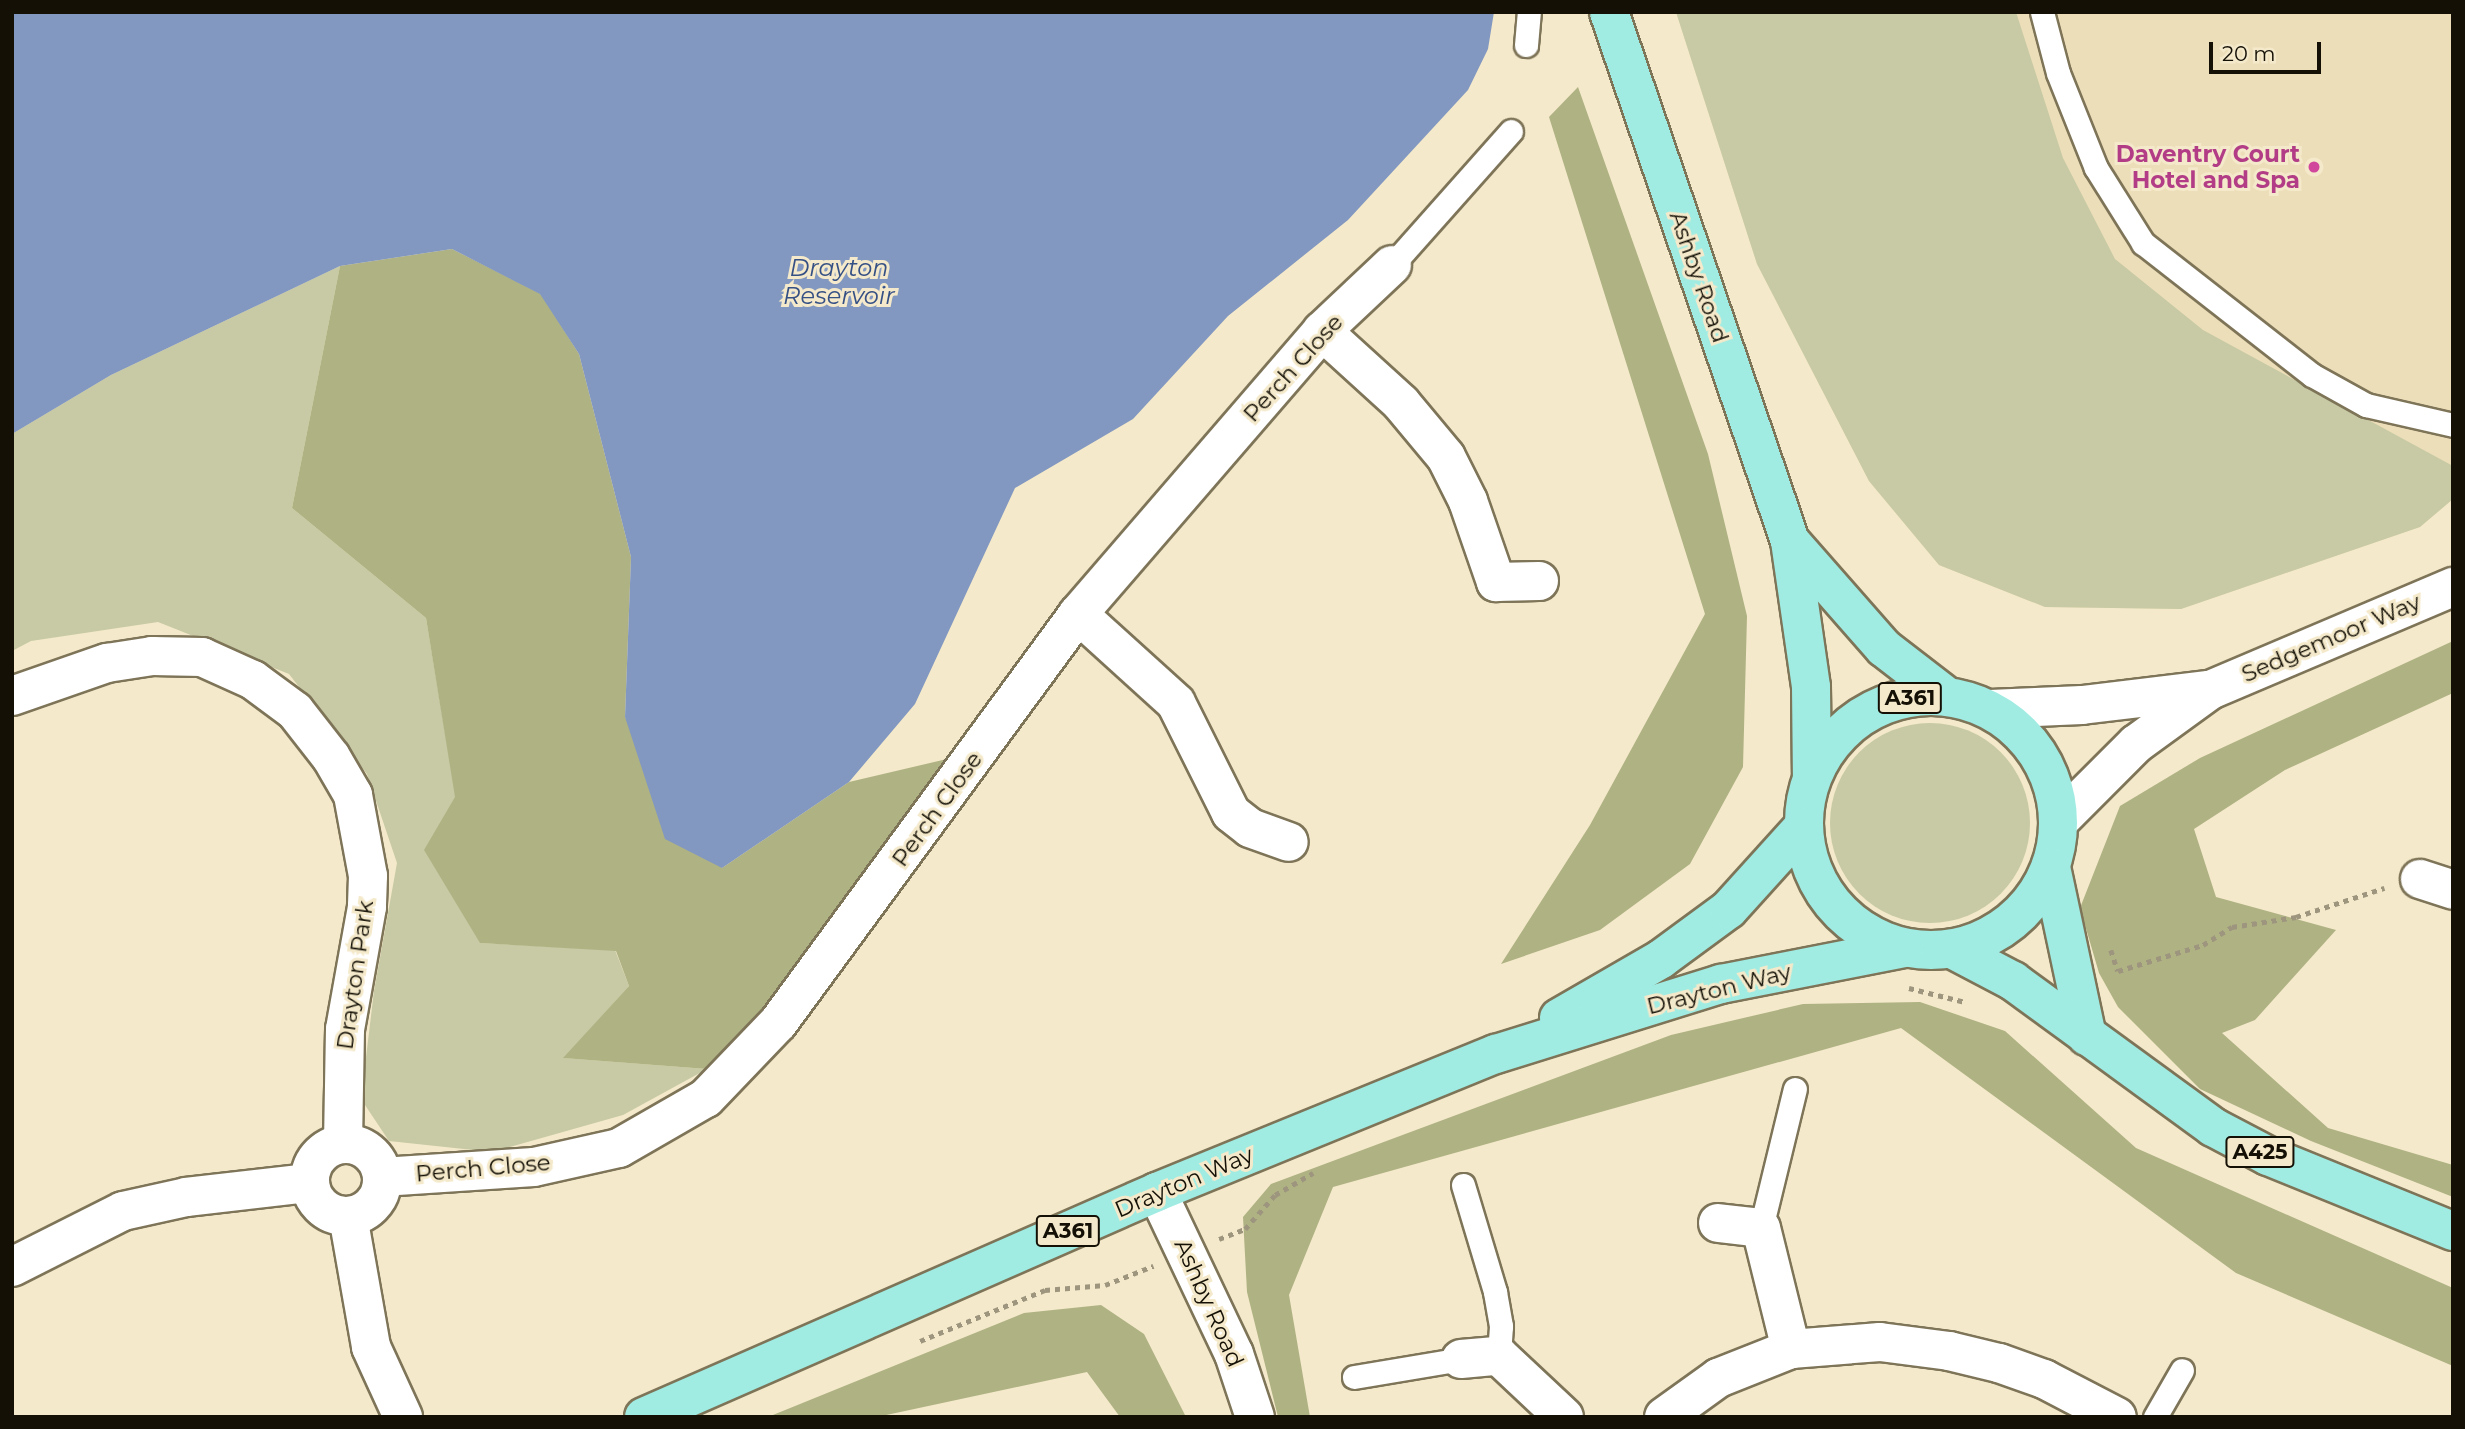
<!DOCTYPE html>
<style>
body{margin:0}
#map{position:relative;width:2465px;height:1429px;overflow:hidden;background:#f4e9ca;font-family:Montserrat,sans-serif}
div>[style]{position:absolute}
.built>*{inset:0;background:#ecdeb8}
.green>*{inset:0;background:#c7caa4}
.round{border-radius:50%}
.forest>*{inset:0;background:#afb283}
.water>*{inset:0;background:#8298c0}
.path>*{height:4.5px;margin-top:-2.25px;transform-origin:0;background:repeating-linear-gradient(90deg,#9d957e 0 5px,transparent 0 10px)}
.roads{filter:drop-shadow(2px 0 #7e7458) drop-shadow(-2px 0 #7e7458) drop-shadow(0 2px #7e7458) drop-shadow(0 -2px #7e7458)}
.service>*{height:23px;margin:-11.5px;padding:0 11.5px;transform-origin:11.5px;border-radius:11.5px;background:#fff}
.minor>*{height:38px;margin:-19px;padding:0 19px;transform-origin:19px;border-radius:19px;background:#fff}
.minor>.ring{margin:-19px;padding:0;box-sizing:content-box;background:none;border:38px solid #fff;border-radius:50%}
.tertiary>*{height:38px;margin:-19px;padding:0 19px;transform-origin:19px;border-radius:19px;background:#fff}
.primary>*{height:38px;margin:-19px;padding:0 19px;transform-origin:19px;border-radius:19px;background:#a0ece3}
.primary>.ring{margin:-19px;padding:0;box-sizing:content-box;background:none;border:38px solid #a0ece3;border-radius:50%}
.dots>*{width:19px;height:19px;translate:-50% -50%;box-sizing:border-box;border:4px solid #f4e9ca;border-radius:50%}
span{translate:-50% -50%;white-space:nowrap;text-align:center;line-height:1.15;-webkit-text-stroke:6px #f4e9ca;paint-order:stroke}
.shield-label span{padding:2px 5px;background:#f4e9ca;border:2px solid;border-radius:5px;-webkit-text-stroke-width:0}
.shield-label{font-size:21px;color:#141006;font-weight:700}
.hotel-label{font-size:23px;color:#b23c85;font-weight:700}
.right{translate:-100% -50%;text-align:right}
.street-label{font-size:23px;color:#141006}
.water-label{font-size:24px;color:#355085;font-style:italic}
.frame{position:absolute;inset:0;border:14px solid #141006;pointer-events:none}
.scale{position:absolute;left:2209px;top:42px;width:112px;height:32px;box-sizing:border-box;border:4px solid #141006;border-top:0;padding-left:9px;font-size:21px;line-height:24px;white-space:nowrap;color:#141006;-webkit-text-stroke:5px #f4e9ca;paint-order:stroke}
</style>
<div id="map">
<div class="built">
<i style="clip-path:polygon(1676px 12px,2453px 12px,2453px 499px,2420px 527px,2181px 609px,2045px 607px,1939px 565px,1869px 481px,1757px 264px)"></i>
</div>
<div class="green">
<i style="clip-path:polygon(1676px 12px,2016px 12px,2063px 158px,2115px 259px,2203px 330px,2453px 466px,2453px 499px,2420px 527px,2181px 609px,2045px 607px,1939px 565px,1869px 481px,1757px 264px)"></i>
<i style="clip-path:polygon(340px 266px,292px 508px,426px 618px,480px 943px,615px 950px,629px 986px,564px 1058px,707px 1069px,623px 1115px,492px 1152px,389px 1141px,361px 1099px,374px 991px,397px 863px,367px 774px,289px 674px,158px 622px,31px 641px,12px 651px,12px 434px,111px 375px)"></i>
<i class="round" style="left:1830px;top:723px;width:200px;height:200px"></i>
</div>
<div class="forest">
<i style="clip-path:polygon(1578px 87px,1708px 454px,1747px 616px,1743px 767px,1690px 864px,1600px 930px,1501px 964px,1590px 825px,1705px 614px,1549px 117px)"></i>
<i style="clip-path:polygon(452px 249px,541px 294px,579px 354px,631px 557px,625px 717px,722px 868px,849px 782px,947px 759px,794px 983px,707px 1069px,563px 1058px,629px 986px,616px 951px,480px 943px,424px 850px,455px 797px,426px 618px,292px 508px,340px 266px)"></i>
<i style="clip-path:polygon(2453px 641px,2453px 693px,2285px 770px,2194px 829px,2216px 897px,2336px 930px,2255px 1020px,2222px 1033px,2328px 1128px,2453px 1165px,2453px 1197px,2311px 1141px,2200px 1089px,2118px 1007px,2099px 973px,2080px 908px,2120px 806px,2200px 758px)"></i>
<i style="clip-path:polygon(1920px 1002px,2005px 1031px,2136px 1148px,2453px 1288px,2453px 1366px,2236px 1273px,1901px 1028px,1333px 1187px,1289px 1295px,1310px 1417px,1278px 1417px,1247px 1292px,1243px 1217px,1271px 1184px,1671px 1035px,1803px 1004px)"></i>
<i style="clip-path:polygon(1101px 1305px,1144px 1334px,1186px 1417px,1120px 1417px,1087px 1372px,877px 1417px,768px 1417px,1024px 1313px)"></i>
</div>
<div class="water">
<i style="clip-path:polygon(12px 12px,1494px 12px,1488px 49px,1468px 90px,1348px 220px,1228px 316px,1133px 419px,1015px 488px,915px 704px,849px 782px,722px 868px,665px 839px,625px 717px,631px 557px,579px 354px,540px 294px,452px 249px,340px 266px,111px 375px,12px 434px)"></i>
</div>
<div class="path">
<i style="left:2111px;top:950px;width:22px;rotate:72deg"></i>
<i style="left:2118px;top:971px;width:89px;rotate:-17deg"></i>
<i style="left:2203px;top:945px;width:34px;rotate:-32deg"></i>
<i style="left:2232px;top:927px;width:65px;rotate:-8.9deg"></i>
<i style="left:2296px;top:917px;width:93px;rotate:-18.2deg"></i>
<i style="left:1909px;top:988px;width:58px;rotate:14deg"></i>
<i style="left:1219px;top:1239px;width:28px;rotate:-21deg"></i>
<i style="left:1245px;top:1229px;width:45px;rotate:-48.6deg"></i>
<i style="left:1275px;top:1195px;width:44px;rotate:-30.1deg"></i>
<i style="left:920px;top:1341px;width:135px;rotate:-22.2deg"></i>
<i style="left:1045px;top:1290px;width:60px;rotate:-4.8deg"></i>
<i style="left:1105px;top:1285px;width:52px;rotate:-21.6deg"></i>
</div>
<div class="roads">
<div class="service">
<i style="left:2042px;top:12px;width:63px;rotate:75.3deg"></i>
<i style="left:2058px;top:73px;width:102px;rotate:68.2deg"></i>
<i style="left:2096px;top:168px;width:89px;rotate:57.9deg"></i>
<i style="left:2143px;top:243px;width:214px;rotate:38deg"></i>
<i style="left:2312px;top:375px;width:62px;rotate:29.1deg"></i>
<i style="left:2366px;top:405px;width:89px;rotate:12.9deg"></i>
<i style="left:1526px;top:45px;width:33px;rotate:-85deg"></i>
<i style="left:1392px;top:265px;width:179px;rotate:-48.4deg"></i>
<i style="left:1463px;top:1185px;width:112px;rotate:73.3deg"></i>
<i style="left:1495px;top:1292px;width:35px;rotate:80deg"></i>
<i style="left:1501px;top:1326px;width:30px;rotate:94deg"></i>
<i style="left:1761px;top:1228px;width:143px;rotate:-76.3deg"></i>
<i style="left:1354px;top:1377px;width:109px;rotate:-9.5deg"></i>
<i style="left:2155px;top:1417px;width:54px;rotate:-60.1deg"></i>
</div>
<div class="minor">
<i style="left:1322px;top:331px;width:107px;rotate:42.3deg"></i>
<i style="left:1401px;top:403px;width:70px;rotate:50.2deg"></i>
<i style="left:1446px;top:457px;width:49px;rotate:63.4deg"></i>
<i style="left:1468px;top:501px;width:86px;rotate:70.9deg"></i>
<i style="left:1496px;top:582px;width:43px;rotate:-1.3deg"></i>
<i style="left:1078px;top:614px;width:132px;rotate:42.2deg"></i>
<i style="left:1176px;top:703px;width:123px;rotate:63.4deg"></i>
<i style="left:1231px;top:813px;width:24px;rotate:38deg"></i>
<i style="left:1250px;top:828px;width:41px;rotate:19.7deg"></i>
<i style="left:12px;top:696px;width:101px;rotate:-19.2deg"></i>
<i style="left:107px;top:663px;width:46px;rotate:-8.8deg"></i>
<i style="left:152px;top:656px;width:50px;rotate:1.1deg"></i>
<i style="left:202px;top:657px;width:56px;rotate:24.3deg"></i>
<i style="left:253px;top:680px;width:52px;rotate:36.4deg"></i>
<i style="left:295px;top:711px;width:58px;rotate:52deg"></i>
<i style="left:331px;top:757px;width:44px;rotate:59.9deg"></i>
<i style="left:353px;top:795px;width:82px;rotate:79.5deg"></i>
<i style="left:368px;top:876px;width:31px;rotate:92deg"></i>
<i style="left:367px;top:907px;width:124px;rotate:100.2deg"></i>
<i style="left:345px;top:1029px;width:114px;rotate:91deg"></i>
<i style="left:1990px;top:709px;width:92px;rotate:-2.5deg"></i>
<i style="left:2082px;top:705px;width:127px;rotate:-6.8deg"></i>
<i style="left:2059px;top:821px;width:109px;rotate:-45deg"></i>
<i style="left:2136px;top:744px;width:92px;rotate:-36.1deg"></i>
<i style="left:2210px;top:690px;width:264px;rotate:-23deg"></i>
<i style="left:2420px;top:879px;width:35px;rotate:18deg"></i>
<i class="ring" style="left:310px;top:1144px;width:34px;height:34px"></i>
<i style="left:382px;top:1177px;width:152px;rotate:-3.8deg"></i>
<i style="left:534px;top:1167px;width:87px;rotate:-12.6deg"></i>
<i style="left:619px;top:1148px;width:100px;rotate:-29.9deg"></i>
<i style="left:706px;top:1098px;width:104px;rotate:-46.2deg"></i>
<i style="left:778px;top:1023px;width:507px;rotate:-53.74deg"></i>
<i style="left:1078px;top:614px;width:374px;rotate:-49.2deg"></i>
<i style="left:1322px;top:331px;width:96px;rotate:-43.3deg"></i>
<i style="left:348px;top:1216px;width:133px;rotate:80deg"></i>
<i style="left:371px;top:1347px;width:77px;rotate:65.4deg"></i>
<i style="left:1718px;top:1223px;width:43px;rotate:6.6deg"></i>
<i style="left:1761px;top:1228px;width:125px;rotate:76.1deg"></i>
<i style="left:12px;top:1267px;width:124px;rotate:-26.8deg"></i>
<i style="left:123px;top:1211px;width:65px;rotate:-12.5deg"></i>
<i style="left:186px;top:1197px;width:124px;rotate:-6.5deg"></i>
<i style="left:1461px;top:1359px;width:38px;rotate:-5deg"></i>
<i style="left:1499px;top:1356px;width:89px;rotate:43.2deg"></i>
<i style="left:1664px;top:1417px;width:67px;rotate:-35.8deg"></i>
<i style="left:1718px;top:1378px;width:79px;rotate:-21.7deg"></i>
<i style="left:1791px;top:1349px;width:89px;rotate:-4.5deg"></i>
<i style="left:1880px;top:1342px;width:70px;rotate:7.4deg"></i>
<i style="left:1949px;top:1351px;width:51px;rotate:13.5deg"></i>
<i style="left:1999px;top:1363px;width:48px;rotate:19.6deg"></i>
<i style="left:2044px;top:1379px;width:82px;rotate:27.5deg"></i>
</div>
<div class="tertiary">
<i style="left:1157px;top:1192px;width:179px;rotate:64.6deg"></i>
<i style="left:1234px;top:1354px;width:66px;rotate:71.6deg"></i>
</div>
<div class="primary">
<i style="left:1609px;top:12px;width:559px;rotate:71.11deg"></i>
<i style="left:1790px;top:541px;width:148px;rotate:81.8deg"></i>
<i style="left:1811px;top:687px;width:89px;rotate:89.4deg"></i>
<i style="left:1790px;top:541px;width:142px;rotate:48.7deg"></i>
<i style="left:1884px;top:648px;width:77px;rotate:37.6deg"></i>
<i class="ring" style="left:1804px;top:696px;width:216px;height:216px"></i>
<i style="left:2051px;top:867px;width:173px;rotate:78deg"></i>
<i style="left:1952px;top:949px;width:69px;rotate:27.7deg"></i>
<i style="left:2013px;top:981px;width:248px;rotate:36.1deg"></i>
<i style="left:2213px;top:1127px;width:62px;rotate:27.8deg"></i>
<i style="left:2268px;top:1156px;width:200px;rotate:22.1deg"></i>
<i style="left:1559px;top:1018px;width:118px;rotate:-30deg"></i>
<i style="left:1661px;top:959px;width:84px;rotate:-36.3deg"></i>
<i style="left:1729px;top:909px;width:110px;rotate:-47.9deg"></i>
<i style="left:644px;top:1417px;width:560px;rotate:-23.68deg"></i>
<i style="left:1157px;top:1192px;width:366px;rotate:-22.2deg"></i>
<i style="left:1496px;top:1054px;width:236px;rotate:-17.3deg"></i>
<i style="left:1721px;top:984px;width:187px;rotate:-11.1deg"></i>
</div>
</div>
<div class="dots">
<i style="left:2314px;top:167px;background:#d1479c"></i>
</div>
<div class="shield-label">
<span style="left:1910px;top:698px">A361</span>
<span style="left:2260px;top:1152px">A425</span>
<span style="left:1068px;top:1231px">A361</span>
</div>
<div class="hotel-label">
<span class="right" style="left:2300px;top:167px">Daventry Court<br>Hotel and Spa</span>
</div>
<div class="street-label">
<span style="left:1699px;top:277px;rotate:71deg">Ashby Road</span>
<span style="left:1293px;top:368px;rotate:-48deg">Perch Close</span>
<span style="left:2331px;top:638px;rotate:-23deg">Sedgemoor Way</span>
<span style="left:937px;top:809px;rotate:-54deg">Perch Close</span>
<span style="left:355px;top:975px;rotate:-82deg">Drayton Park</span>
<span style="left:1719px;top:989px;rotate:-14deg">Drayton Way</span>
<span style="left:483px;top:1168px;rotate:-5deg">Perch Close</span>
<span style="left:1184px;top:1182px;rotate:-23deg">Drayton Way</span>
<span style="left:1209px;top:1303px;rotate:66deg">Ashby Road</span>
</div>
<div class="water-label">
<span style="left:839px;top:282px">Drayton<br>Reservoir</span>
</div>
<div class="frame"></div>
<div class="scale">20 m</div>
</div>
